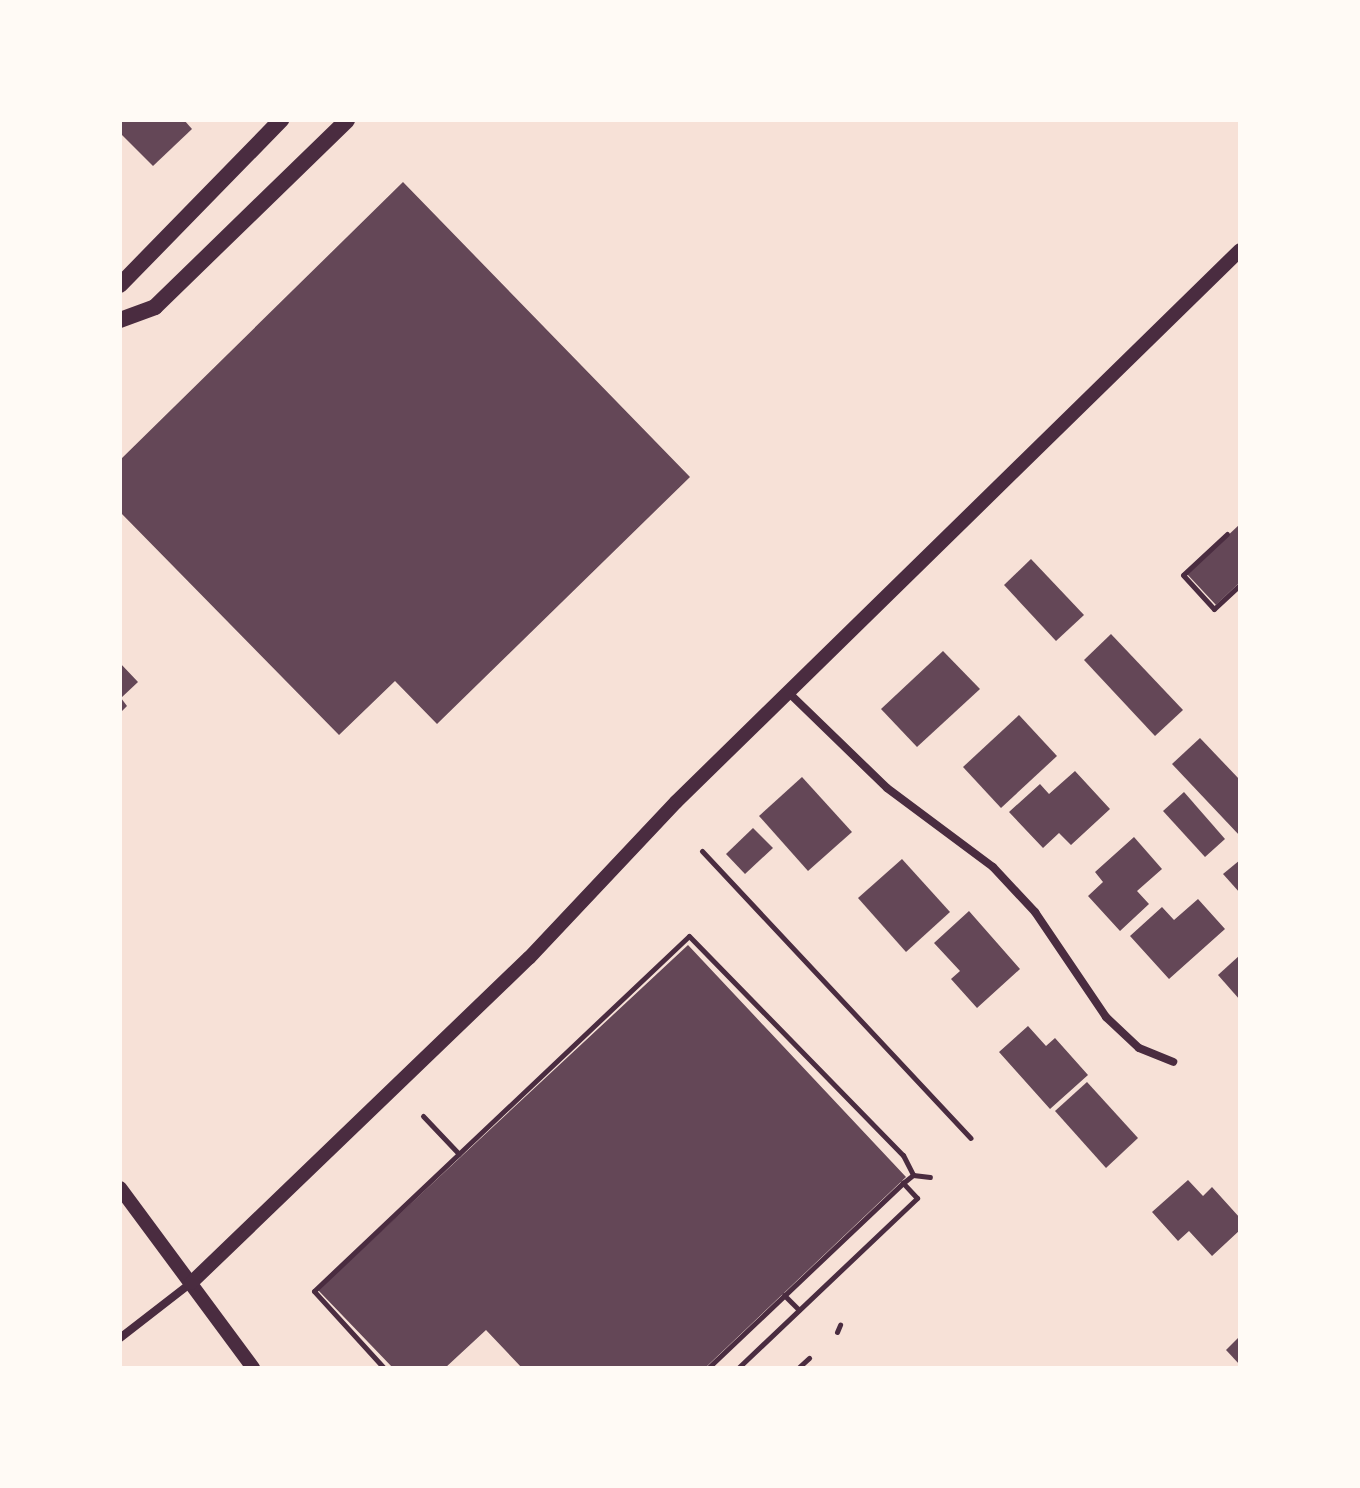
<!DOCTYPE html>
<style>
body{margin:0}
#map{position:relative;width:1360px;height:1488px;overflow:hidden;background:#f7e1d7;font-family:Barlow,sans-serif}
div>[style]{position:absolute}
.building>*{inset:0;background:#644757}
.path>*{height:5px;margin:-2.5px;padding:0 2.5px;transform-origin:2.5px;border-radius:2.5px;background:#4a2c40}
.minor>*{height:8px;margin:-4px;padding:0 4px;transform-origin:4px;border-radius:4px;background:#4a2c40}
.tertiary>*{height:14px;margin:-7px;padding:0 7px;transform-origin:7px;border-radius:7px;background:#4a2c40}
.secondary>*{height:16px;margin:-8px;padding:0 8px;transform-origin:8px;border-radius:8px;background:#4a2c40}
span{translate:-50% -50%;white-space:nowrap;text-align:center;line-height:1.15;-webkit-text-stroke:6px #fffaf5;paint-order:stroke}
.frame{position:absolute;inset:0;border:122px solid #fffaf5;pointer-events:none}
</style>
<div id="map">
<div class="building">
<i style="clip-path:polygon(120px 120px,184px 120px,192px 129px,153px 166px,120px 133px)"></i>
<i style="clip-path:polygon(403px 182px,690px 477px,437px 724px,395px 681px,339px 735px,120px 512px,120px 460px)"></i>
<i style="clip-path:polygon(1240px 524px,1240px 582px,1216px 605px,1187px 574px)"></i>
<i style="clip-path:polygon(1031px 559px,1084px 615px,1056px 641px,1004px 585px)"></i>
<i style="clip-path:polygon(1111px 634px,1183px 710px,1155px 736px,1084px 660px)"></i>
<i style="clip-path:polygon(943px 651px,980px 689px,917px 747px,881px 709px)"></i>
<i style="clip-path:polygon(120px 663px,138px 682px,121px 698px,127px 706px,120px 713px)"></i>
<i style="clip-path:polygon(1019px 715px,1057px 756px,1001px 808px,963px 767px)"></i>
<i style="clip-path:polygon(1200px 738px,1240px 780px,1240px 836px,1172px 764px)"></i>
<i style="clip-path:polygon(1075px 771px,1110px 809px,1071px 845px,1059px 833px,1043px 848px,1009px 812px,1040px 784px,1049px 794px)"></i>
<i style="clip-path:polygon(802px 777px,852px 832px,808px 871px,759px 816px)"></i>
<i style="clip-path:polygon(1184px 792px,1225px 839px,1205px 857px,1163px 811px)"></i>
<i style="clip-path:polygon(753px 828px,773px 848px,745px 874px,726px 854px)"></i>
<i style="clip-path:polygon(1134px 837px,1162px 869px,1137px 891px,1149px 904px,1120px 931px,1088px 896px,1103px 882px,1095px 872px)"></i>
<i style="clip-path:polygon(902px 859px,950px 912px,906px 952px,858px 898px)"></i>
<i style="clip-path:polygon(1240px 860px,1240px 893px,1223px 874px)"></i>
<i style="clip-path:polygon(1198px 899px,1225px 929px,1169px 979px,1130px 936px,1162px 907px,1174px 920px)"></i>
<i style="clip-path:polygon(969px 911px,1020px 969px,977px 1008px,951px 979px,960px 971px,934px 943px)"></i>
<i style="clip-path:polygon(688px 945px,906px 1177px,705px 1368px,522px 1368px,486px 1330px,445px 1368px,393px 1368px,318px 1290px)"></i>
<i style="clip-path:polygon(1240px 955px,1240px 1000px,1218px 975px)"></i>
<i style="clip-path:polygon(1028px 1026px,1046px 1046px,1055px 1038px,1088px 1075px,1050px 1109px,999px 1052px)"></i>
<i style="clip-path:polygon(1087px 1082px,1138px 1138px,1106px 1168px,1055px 1111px)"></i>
<i style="clip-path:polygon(1188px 1180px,1203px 1196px,1212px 1187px,1240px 1218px,1240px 1230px,1212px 1256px,1189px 1231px,1178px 1241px,1152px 1212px)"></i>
<i style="clip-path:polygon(1240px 1336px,1240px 1365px,1226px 1350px)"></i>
</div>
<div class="path">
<i style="left:1227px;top:534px;width:60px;rotate:137deg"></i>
<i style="left:1183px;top:575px;width:46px;rotate:47.6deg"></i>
<i style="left:1214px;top:609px;width:35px;rotate:-43deg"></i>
<i style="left:702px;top:851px;width:393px;rotate:46.9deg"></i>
<i style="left:423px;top:1116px;width:52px;rotate:46.5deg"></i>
<i style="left:784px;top:1295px;width:21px;rotate:45deg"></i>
<i style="left:837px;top:1332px;width:8px;rotate:-67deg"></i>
<i style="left:384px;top:1368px;width:104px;rotate:-132.3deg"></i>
<i style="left:314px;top:1291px;width:516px;rotate:-43.43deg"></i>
<i style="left:689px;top:936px;width:306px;rotate:45.7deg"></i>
<i style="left:903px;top:1155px;width:22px;rotate:63deg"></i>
<i style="left:708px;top:1368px;width:269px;rotate:-43.5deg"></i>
<i style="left:738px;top:1368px;width:247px;rotate:-43.5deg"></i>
<i style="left:917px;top:1198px;width:21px;rotate:-133deg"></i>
<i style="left:903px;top:1183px;width:13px;rotate:-39deg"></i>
<i style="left:913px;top:1175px;width:17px;rotate:7deg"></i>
<i style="left:798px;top:1368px;width:15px;rotate:-42deg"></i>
</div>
<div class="minor">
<i style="left:789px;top:693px;width:136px;rotate:44.1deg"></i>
<i style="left:887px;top:788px;width:132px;rotate:36.7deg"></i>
<i style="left:993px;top:867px;width:62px;rotate:47deg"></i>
<i style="left:1035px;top:912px;width:127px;rotate:55.9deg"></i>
<i style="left:1106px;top:1017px;width:45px;rotate:43.2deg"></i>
<i style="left:1139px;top:1048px;width:37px;rotate:22deg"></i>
<i style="left:120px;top:1338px;width:90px;rotate:-37.8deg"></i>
</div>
<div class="tertiary">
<i style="left:120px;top:1188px;width:224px;rotate:53.5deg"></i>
<i style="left:191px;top:1283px;width:469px;rotate:-43.9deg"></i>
<i style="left:529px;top:958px;width:214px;rotate:-46.7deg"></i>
<i style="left:676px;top:802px;width:789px;rotate:-44.38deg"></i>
</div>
<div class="secondary">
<i style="left:120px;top:285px;width:231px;rotate:-45.7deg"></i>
<i style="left:120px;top:320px;width:37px;rotate:-20deg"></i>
<i style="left:155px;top:307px;width:268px;rotate:-44.2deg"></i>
</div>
<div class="frame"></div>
</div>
